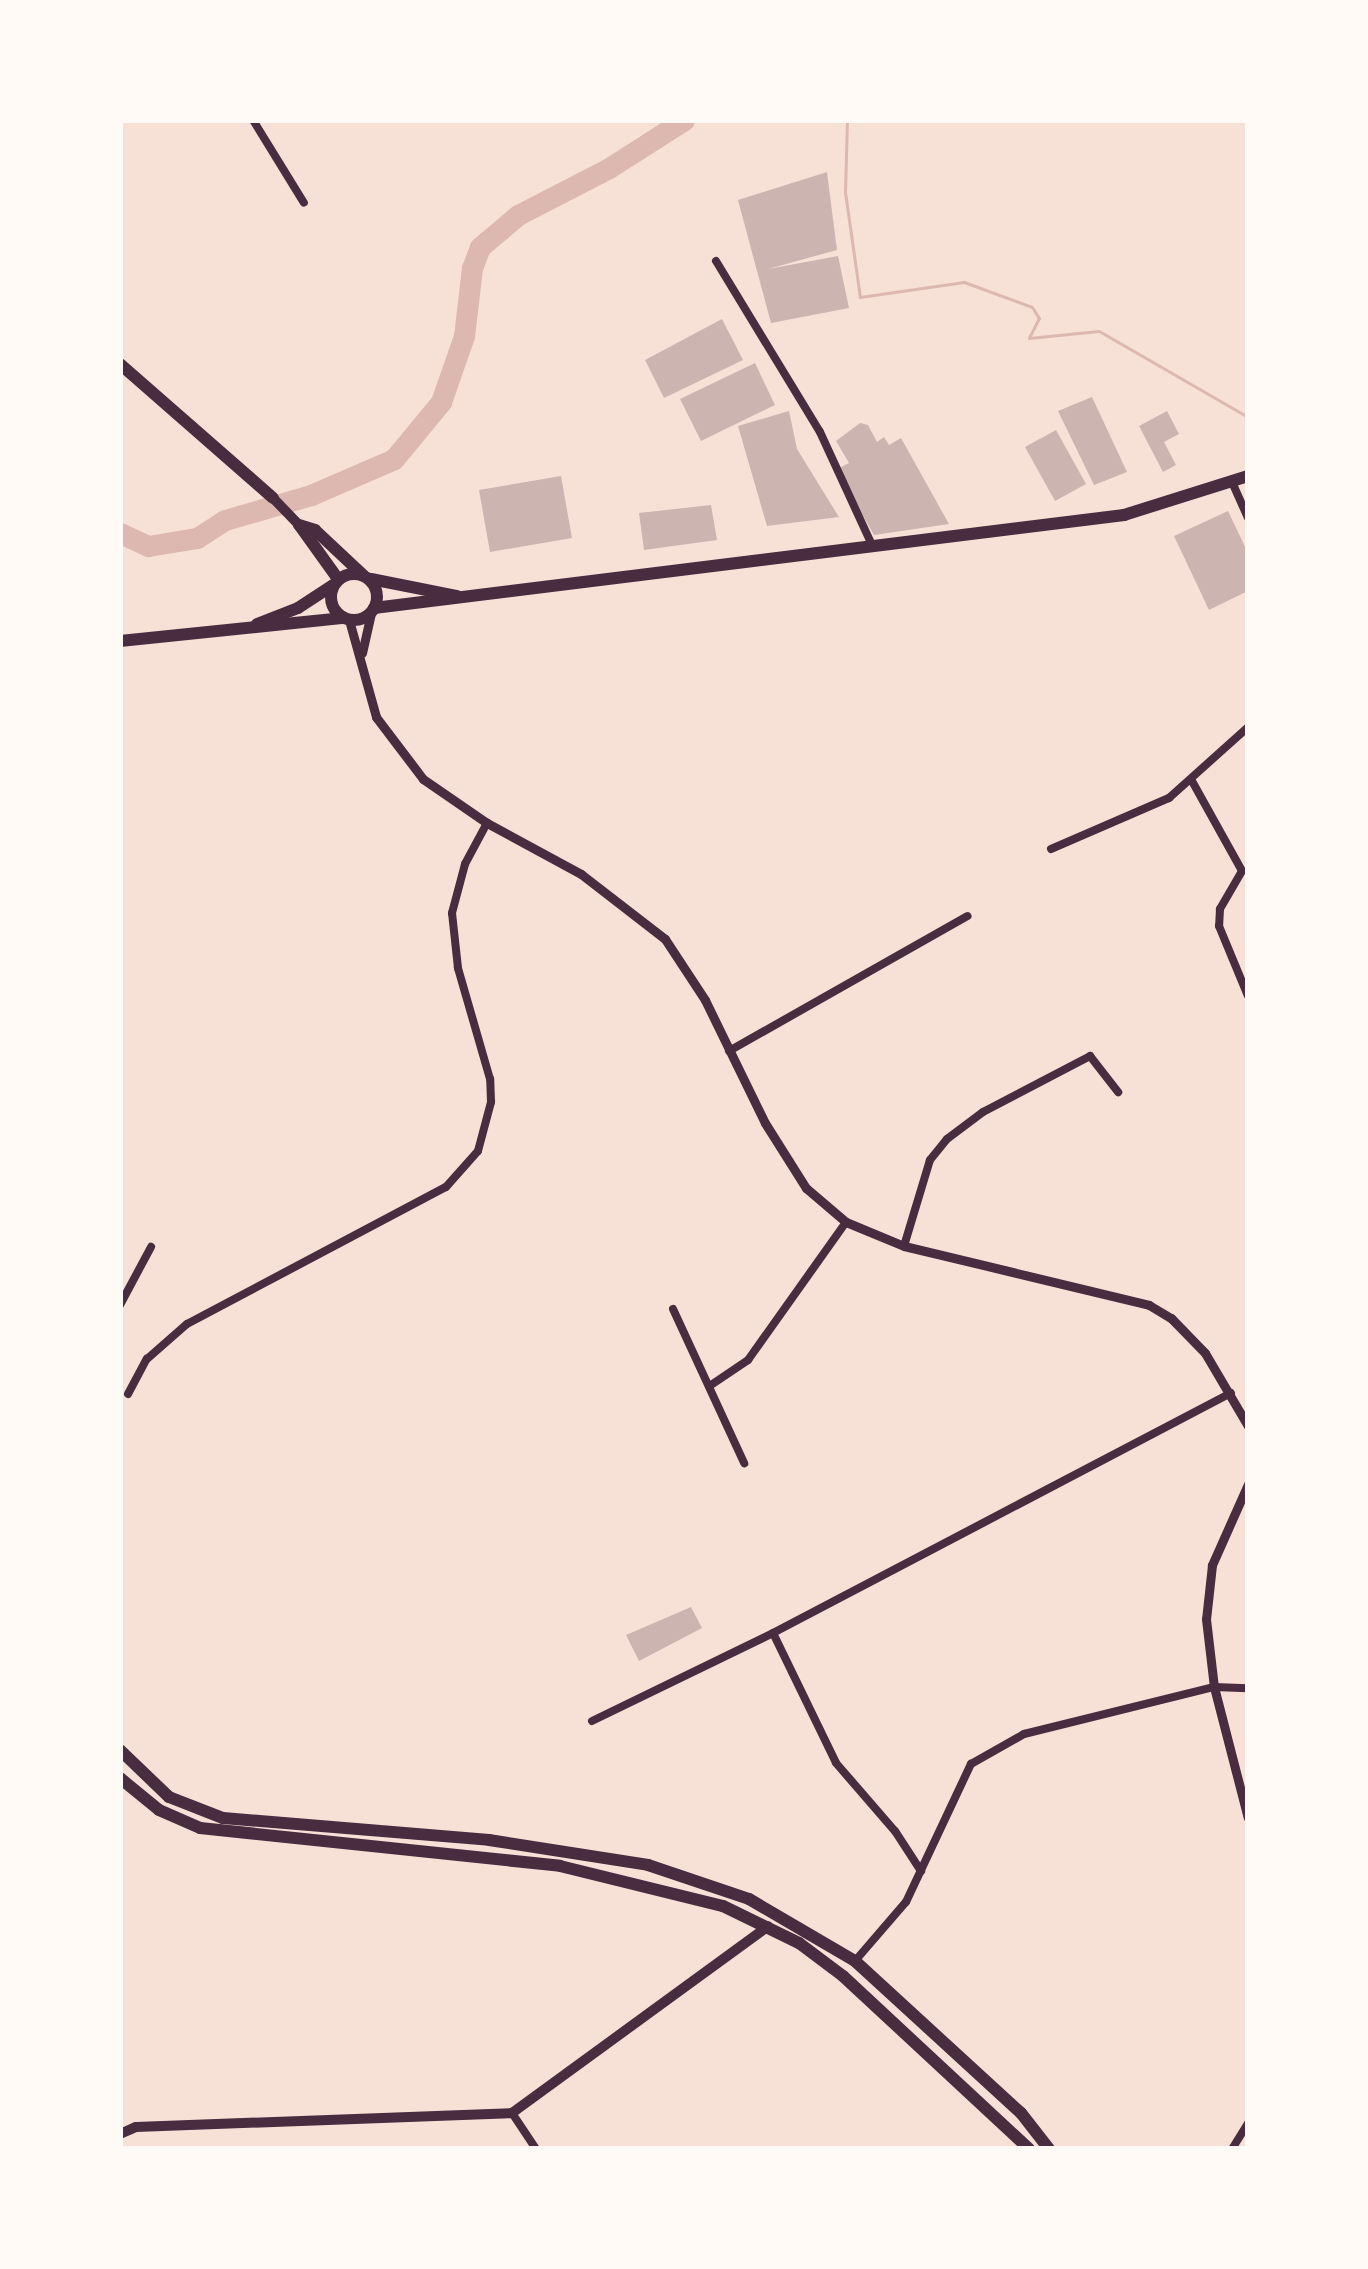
<!DOCTYPE html>
<style>
body{margin:0}
#map{position:relative;width:1368px;height:2269px;overflow:hidden;background:#f7e1d7;font-family:"Alegreya Sans",sans-serif}
div>[style]{position:absolute}
.stream>*{height:3px;margin:-1.5px;padding:0 1.5px;transform-origin:1.5px;border-radius:1.5px;background:#dcb8b0}
.river>*{height:21px;margin:-10.5px;padding:0 10.5px;transform-origin:10.5px;border-radius:10.5px;background:#dcb8b0}
.building>*{inset:0;background:#ccb4b1}
.minor>*{height:8px;margin:-4px;padding:0 4px;transform-origin:4px;border-radius:4px;background:#4a2c40}
.tertiary>*{height:9px;margin:-4.5px;padding:0 4.5px;transform-origin:4.5px;border-radius:4.5px;background:#4a2c40}
.secondary>*{height:10px;margin:-5px;padding:0 5px;transform-origin:5px;border-radius:5px;background:#4a2c40}
.primary>*{height:12px;margin:-6px;padding:0 6px;transform-origin:6px;border-radius:6px;background:#4a2c40}
.primary>.ring{margin:-6px;padding:0;box-sizing:content-box;background:none;border:12px solid #4a2c40;border-radius:50%}
.trunk>*{height:12px;margin:-6px;padding:0 6px;transform-origin:6px;border-radius:6px;background:#4a2c40}
span{translate:-50% -50%;white-space:nowrap;text-align:center;line-height:1.15;-webkit-text-stroke:12px #fffaf5;paint-order:stroke}
.frame{position:absolute;inset:0;border:123px solid #fffaf5;pointer-events:none}
</style>
<div id="map">
<div class="stream">
<i style="left:847px;top:120px;width:72px;rotate:91.6deg"></i>
<i style="left:845px;top:192px;width:106px;rotate:81.9deg"></i>
<i style="left:860px;top:297px;width:105px;rotate:-8.2deg"></i>
<i style="left:964px;top:282px;width:72px;rotate:20.2deg"></i>
<i style="left:1032px;top:307px;width:13px;rotate:58deg"></i>
<i style="left:1039px;top:318px;width:22px;rotate:117deg"></i>
<i style="left:1029px;top:338px;width:70px;rotate:-5.7deg"></i>
<i style="left:1099px;top:331px;width:172px;rotate:30deg"></i>
</div>
<div class="river">
<i style="left:120px;top:533px;width:31px;rotate:25deg"></i>
<i style="left:148px;top:546px;width:50px;rotate:-9.3deg"></i>
<i style="left:197px;top:538px;width:33px;rotate:-33deg"></i>
<i style="left:225px;top:520px;width:90px;rotate:-16.2deg"></i>
<i style="left:311px;top:495px;width:90px;rotate:-23.4deg"></i>
<i style="left:394px;top:459px;width:74px;rotate:-50.5deg"></i>
<i style="left:441px;top:402px;width:70px;rotate:-70.8deg"></i>
<i style="left:464px;top:336px;width:68px;rotate:-83.3deg"></i>
<i style="left:472px;top:268px;width:22px;rotate:-69deg"></i>
<i style="left:480px;top:247px;width:50px;rotate:-40.1deg"></i>
<i style="left:518px;top:215px;width:102px;rotate:-27.3deg"></i>
<i style="left:609px;top:168px;width:89px;rotate:-32.6deg"></i>
</div>
<div class="building">
<i style="clip-path:polygon(827px 172px,837px 250px,768px 269px,838px 256px,849px 308px,771px 323px,738px 200px)"></i>
<i style="clip-path:polygon(722px 319px,743px 360px,664px 398px,645px 360px)"></i>
<i style="clip-path:polygon(755px 363px,775px 405px,701px 441px,680px 399px)"></i>
<i style="clip-path:polygon(1092px 397px,1127px 472px,1094px 485px,1058px 411px)"></i>
<i style="clip-path:polygon(789px 411px,797px 449px,839px 517px,767px 526px,738px 426px)"></i>
<i style="clip-path:polygon(1167px 411px,1179px 434px,1164px 442px,1176px 465px,1163px 472px,1139px 426px)"></i>
<i style="clip-path:polygon(860px 423px,868px 425px,877px 442px,884px 437px,889px 445px,901px 438px,949px 524px,874px 535px,837px 469px,849px 463px,836px 441px)"></i>
<i style="clip-path:polygon(1056px 430px,1086px 484px,1055px 501px,1025px 447px)"></i>
<i style="clip-path:polygon(561px 476px,572px 538px,490px 552px,479px 490px)"></i>
<i style="clip-path:polygon(711px 505px,717px 540px,644px 550px,639px 513px)"></i>
<i style="clip-path:polygon(1228px 511px,1248px 553px,1248px 591px,1209px 610px,1174px 536px)"></i>
<i style="clip-path:polygon(691px 1607px,702px 1628px,639px 1661px,626px 1635px)"></i>
</div>
<div class="minor">
<i style="left:253px;top:120px;width:97px;rotate:58.4deg"></i>
<i style="left:716px;top:261px;width:200px;rotate:58.7deg"></i>
<i style="left:820px;top:432px;width:127px;rotate:65.3deg"></i>
<i style="left:1232px;top:482px;width:39px;rotate:66deg"></i>
<i style="left:1192px;top:781px;width:103px;rotate:60.9deg"></i>
<i style="left:1242px;top:871px;width:44px;rotate:120.1deg"></i>
<i style="left:1220px;top:909px;width:17px;rotate:93deg"></i>
<i style="left:1219px;top:926px;width:76px;rotate:67.5deg"></i>
<i style="left:1051px;top:849px;width:129px;rotate:-23.4deg"></i>
<i style="left:1169px;top:798px;width:106px;rotate:-41.9deg"></i>
<i style="left:729px;top:1051px;width:274px;rotate:-29.5deg"></i>
<i style="left:904px;top:1246px;width:90px;rotate:-73.2deg"></i>
<i style="left:930px;top:1160px;width:27px;rotate:-51deg"></i>
<i style="left:947px;top:1139px;width:45px;rotate:-36.9deg"></i>
<i style="left:983px;top:1112px;width:121px;rotate:-27.6deg"></i>
<i style="left:1090px;top:1056px;width:46px;rotate:52.1deg"></i>
<i style="left:120px;top:1305px;width:66px;rotate:-61.9deg"></i>
<i style="left:673px;top:1309px;width:170px;rotate:65.2deg"></i>
<i style="left:711px;top:1385px;width:45px;rotate:-34deg"></i>
<i style="left:748px;top:1360px;width:169px;rotate:-54.6deg"></i>
<i style="left:128px;top:1394px;width:40px;rotate:-62deg"></i>
<i style="left:147px;top:1359px;width:53px;rotate:-41.2deg"></i>
<i style="left:187px;top:1324px;width:293px;rotate:-27.9deg"></i>
<i style="left:446px;top:1187px;width:48px;rotate:-48.4deg"></i>
<i style="left:478px;top:1151px;width:51px;rotate:-75.1deg"></i>
<i style="left:491px;top:1102px;width:23px;rotate:-92deg"></i>
<i style="left:490px;top:1079px;width:116px;rotate:-106.1deg"></i>
<i style="left:458px;top:968px;width:55px;rotate:-96.2deg"></i>
<i style="left:452px;top:913px;width:51px;rotate:-75.1deg"></i>
<i style="left:465px;top:864px;width:47px;rotate:-61.8deg"></i>
<i style="left:773px;top:1633px;width:144px;rotate:64.1deg"></i>
<i style="left:836px;top:1763px;width:90px;rotate:49.1deg"></i>
<i style="left:895px;top:1831px;width:48px;rotate:57deg"></i>
<i style="left:592px;top:1721px;width:201px;rotate:-25.9deg"></i>
<i style="left:773px;top:1633px;width:517px;rotate:-27.66deg"></i>
<i style="left:855px;top:1961px;width:78px;rotate:-49.2deg"></i>
<i style="left:906px;top:1902px;width:153px;rotate:-64.8deg"></i>
<i style="left:971px;top:1764px;width:61px;rotate:-29.5deg"></i>
<i style="left:1024px;top:1734px;width:196px;rotate:-13.9deg"></i>
<i style="left:1214px;top:1687px;width:34px;rotate:2deg"></i>
<i style="left:512px;top:2113px;width:43px;rotate:56.3deg"></i>
<i style="left:1232px;top:2149px;width:31px;rotate:-58deg"></i>
</div>
<div class="tertiary">
<i style="left:349px;top:620px;width:101px;rotate:74.4deg"></i>
<i style="left:376px;top:717px;width:78px;rotate:52.8deg"></i>
<i style="left:423px;top:779px;width:78px;rotate:34.5deg"></i>
<i style="left:487px;top:823px;width:107px;rotate:28.5deg"></i>
<i style="left:581px;top:874px;width:106px;rotate:37.7deg"></i>
<i style="left:665px;top:939px;width:73px;rotate:56.7deg"></i>
<i style="left:705px;top:1000px;width:137px;rotate:64deg"></i>
<i style="left:765px;top:1123px;width:77px;rotate:57.8deg"></i>
<i style="left:806px;top:1188px;width:52px;rotate:40.4deg"></i>
<i style="left:846px;top:1222px;width:63px;rotate:22.5deg"></i>
<i style="left:904px;top:1246px;width:252px;rotate:13.5deg"></i>
<i style="left:1149px;top:1305px;width:26px;rotate:31deg"></i>
<i style="left:1171px;top:1318px;width:49px;rotate:45.8deg"></i>
<i style="left:1205px;top:1353px;width:85px;rotate:59.5deg"></i>
<i style="left:362px;top:653px;width:41px;rotate:-77.3deg"></i>
<i style="left:1248px;top:1484px;width:89px;rotate:114deg"></i>
<i style="left:1212px;top:1565px;width:54px;rotate:96.3deg"></i>
<i style="left:1206px;top:1619px;width:68px;rotate:83.3deg"></i>
<i style="left:1214px;top:1687px;width:135px;rotate:75.5deg"></i>
</div>
<div class="secondary">
<i style="left:273px;top:498px;width:37px;rotate:46deg"></i>
<i style="left:120px;top:2134px;width:17px;rotate:-24deg"></i>
<i style="left:136px;top:2127px;width:376px;rotate:-2.1deg"></i>
<i style="left:512px;top:2113px;width:317px;rotate:-36.1deg"></i>
</div>
<div class="primary">
<i style="left:120px;top:364px;width:203px;rotate:41.2deg"></i>
<i style="left:299px;top:525px;width:17px;rotate:17deg"></i>
<i style="left:315px;top:530px;width:66px;rotate:43.2deg"></i>
<i style="left:300px;top:526px;width:65px;rotate:54.4deg"></i>
<i class="ring" style="left:331px;top:574px;width:34px;height:34px"></i>
<i style="left:371px;top:579px;width:88px;rotate:11.2deg"></i>
<i style="left:374px;top:608px;width:756px;rotate:-7.07deg"></i>
<i style="left:1124px;top:515px;width:130px;rotate:-17.5deg"></i>
<i style="left:257px;top:624px;width:44px;rotate:-21.3deg"></i>
<i style="left:298px;top:608px;width:42px;rotate:-33.3deg"></i>
<i style="left:120px;top:641px;width:225px;rotate:-5.9deg"></i>
</div>
<div class="trunk">
<i style="left:120px;top:1750px;width:68px;rotate:43.8deg"></i>
<i style="left:169px;top:1797px;width:58px;rotate:21.3deg"></i>
<i style="left:223px;top:1818px;width:267px;rotate:4.7deg"></i>
<i style="left:489px;top:1840px;width:161px;rotate:8.9deg"></i>
<i style="left:648px;top:1865px;width:107px;rotate:18.6deg"></i>
<i style="left:749px;top:1899px;width:123px;rotate:30.3deg"></i>
<i style="left:855px;top:1961px;width:225px;rotate:42.5deg"></i>
<i style="left:1021px;top:2113px;width:46px;rotate:52.1deg"></i>
<i style="left:120px;top:1778px;width:50px;rotate:39.4deg"></i>
<i style="left:159px;top:1810px;width:45px;rotate:23.7deg"></i>
<i style="left:200px;top:1828px;width:362px;rotate:6deg"></i>
<i style="left:560px;top:1866px;width:168px;rotate:13.8deg"></i>
<i style="left:723px;top:1906px;width:85px;rotate:26deg"></i>
<i style="left:799px;top:1943px;width:55px;rotate:36.9deg"></i>
<i style="left:843px;top:1976px;width:254px;rotate:42.9deg"></i>
</div>
<div class="frame"></div>
</div>
